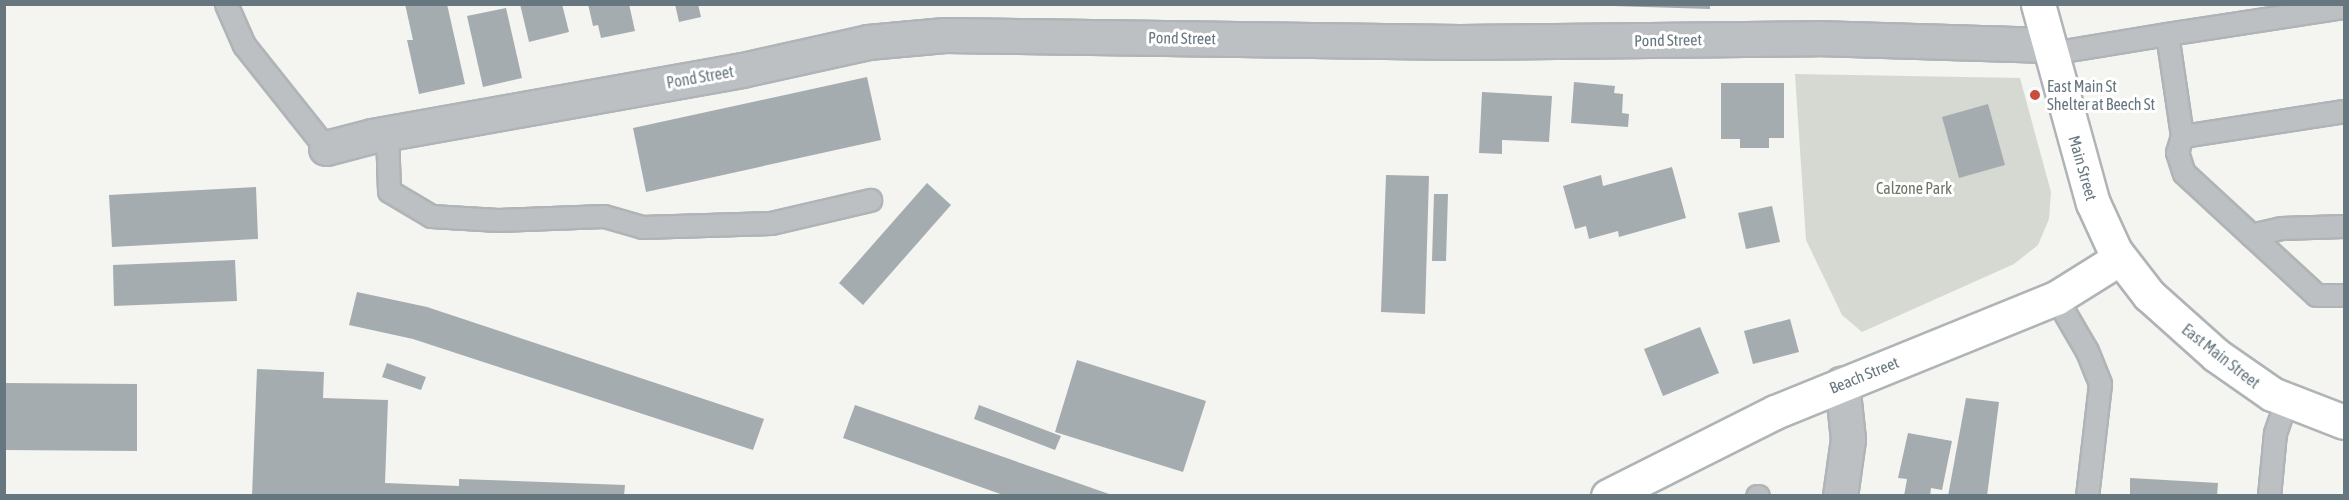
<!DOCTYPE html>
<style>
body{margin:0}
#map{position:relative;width:2349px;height:500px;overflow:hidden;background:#f4f4f1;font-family:"Asap Condensed",sans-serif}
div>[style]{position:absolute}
.green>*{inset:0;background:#d5d9d1}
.building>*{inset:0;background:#a4acb0}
.roads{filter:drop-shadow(2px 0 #afb4b7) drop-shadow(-2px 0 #afb4b7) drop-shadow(0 2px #afb4b7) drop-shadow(0 -2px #afb4b7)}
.service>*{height:21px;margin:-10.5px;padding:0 10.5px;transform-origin:10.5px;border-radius:10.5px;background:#bcc0c3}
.minor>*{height:33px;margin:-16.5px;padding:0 16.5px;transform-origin:16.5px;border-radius:16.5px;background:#bcc0c3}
.secondary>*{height:33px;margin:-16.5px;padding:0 16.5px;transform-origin:16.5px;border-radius:16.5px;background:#fff}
.primary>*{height:33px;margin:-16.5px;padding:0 16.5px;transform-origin:16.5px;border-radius:16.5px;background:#fff}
.dots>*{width:16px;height:16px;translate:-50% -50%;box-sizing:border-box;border:3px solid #fff;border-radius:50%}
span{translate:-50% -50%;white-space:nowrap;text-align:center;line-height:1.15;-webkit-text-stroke:6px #fff;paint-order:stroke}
.street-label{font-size:16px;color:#67777f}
.poi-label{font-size:16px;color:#67777f}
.left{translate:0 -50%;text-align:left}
.park-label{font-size:16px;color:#6b7765}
.frame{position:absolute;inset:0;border:6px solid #67777f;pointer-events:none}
</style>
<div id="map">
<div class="green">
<i style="clip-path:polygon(1795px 74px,2020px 78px,2051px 192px,2049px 219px,2038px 245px,2014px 264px,1862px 332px,1842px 315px,1806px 240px)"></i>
</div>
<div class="building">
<i style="clip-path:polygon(405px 4px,447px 4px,465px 84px,419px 94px,407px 40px,413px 40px)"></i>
<i style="clip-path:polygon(520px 4px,562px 4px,569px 32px,529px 42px)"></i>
<i style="clip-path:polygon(588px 4px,629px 4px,635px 31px,601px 38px,598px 25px,593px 26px)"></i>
<i style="clip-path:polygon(675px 4px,698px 4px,701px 17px,679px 22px)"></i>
<i style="clip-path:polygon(1613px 4px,1710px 4px,1710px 9px,1613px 6px)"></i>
<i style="clip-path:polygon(506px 8px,522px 78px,483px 87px,467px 16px)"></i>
<i style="clip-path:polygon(867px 77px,881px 140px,646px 192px,633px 128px)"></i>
<i style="clip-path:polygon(1574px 82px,1615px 86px,1614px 93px,1623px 94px,1622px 113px,1629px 114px,1628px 127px,1571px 123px)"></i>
<i style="clip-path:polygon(1721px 83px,1784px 83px,1784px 138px,1769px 138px,1769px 148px,1740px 148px,1740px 139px,1721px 139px)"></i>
<i style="clip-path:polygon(1482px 92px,1552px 96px,1549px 142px,1502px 140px,1502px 154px,1479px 153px)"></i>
<i style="clip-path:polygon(1988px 104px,2005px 165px,1959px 178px,1942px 117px)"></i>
<i style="clip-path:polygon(1672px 167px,1686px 218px,1619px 237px,1618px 231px,1589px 239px,1586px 226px,1575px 229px,1563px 186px,1601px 175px,1603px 186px)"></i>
<i style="clip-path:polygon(1386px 175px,1429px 176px,1425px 314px,1381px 312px)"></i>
<i style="clip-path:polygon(927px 183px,951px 205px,863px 305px,839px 283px)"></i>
<i style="clip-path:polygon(256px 187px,258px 239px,112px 247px,109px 195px)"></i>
<i style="clip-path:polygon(1434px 194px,1448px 194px,1446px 261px,1432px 261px)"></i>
<i style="clip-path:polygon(1772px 206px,1780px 242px,1746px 249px,1738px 213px)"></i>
<i style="clip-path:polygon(235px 260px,237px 301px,114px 306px,113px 265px)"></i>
<i style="clip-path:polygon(357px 292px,427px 307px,764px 419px,753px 450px,413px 339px,349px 325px)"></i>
<i style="clip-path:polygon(1790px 319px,1799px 352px,1753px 364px,1744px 331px)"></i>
<i style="clip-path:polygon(1700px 327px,1719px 373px,1663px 396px,1644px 349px)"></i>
<i style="clip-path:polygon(1077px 360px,1206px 401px,1183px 472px,1055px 432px)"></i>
<i style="clip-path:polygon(387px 363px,426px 377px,421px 390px,382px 377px)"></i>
<i style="clip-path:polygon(257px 369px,324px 372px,323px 398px,388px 400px,385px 483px,459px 486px,459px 479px,625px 485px,624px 496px,252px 496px)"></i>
<i style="clip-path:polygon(4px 383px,137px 384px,137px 451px,4px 450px)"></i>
<i style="clip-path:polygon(1966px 398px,1999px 402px,1987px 496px,1948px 496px)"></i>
<i style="clip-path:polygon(855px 405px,1112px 495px,1112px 496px,1006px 496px,843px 438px)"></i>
<i style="clip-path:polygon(979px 405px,1061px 436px,1055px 450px,974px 419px)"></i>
<i style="clip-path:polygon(1908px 433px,1952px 441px,1942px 490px,1931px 488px,1930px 496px,1904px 496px,1907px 479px,1898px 478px)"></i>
<i style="clip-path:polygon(2130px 478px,2218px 483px,2217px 496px,2130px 496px)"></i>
</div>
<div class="roads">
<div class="service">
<i style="left:226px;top:4px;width:45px;rotate:66.3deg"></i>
<i style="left:244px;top:45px;width:132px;rotate:51.5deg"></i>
<i style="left:2167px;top:34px;width:179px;rotate:-8.7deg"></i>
<i style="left:2051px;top:53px;width:118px;rotate:-9.3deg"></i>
<i style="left:2167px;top:34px;width:103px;rotate:81.6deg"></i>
<i style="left:2344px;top:111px;width:164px;rotate:171.2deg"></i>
<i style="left:2182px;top:136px;width:17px;rotate:107deg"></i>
<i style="left:2177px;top:152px;width:22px;rotate:72deg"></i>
<i style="left:2184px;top:173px;width:180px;rotate:42.7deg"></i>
<i style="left:2316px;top:295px;width:28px"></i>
<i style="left:387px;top:133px;width:58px;rotate:88deg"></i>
<i style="left:389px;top:191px;width:49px;rotate:30.8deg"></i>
<i style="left:431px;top:216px;width:67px;rotate:3.4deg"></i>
<i style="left:498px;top:220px;width:106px;rotate:-2.2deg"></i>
<i style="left:604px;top:216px;width:40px;rotate:16deg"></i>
<i style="left:642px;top:227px;width:129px;rotate:-1.8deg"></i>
<i style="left:771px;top:223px;width:102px;rotate:-13.1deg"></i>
<i style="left:2251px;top:235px;width:31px;rotate:-13deg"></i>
<i style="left:2281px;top:228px;width:63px;rotate:-1.8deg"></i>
<i style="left:2056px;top:298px;width:61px;rotate:59.7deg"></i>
<i style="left:2087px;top:351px;width:35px;rotate:68deg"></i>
<i style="left:2100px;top:384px;width:113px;rotate:96.6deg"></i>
<i style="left:1757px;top:496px;width:1px"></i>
<i style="left:2269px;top:496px;width:63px;rotate:-84.6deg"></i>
<i style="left:2275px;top:433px;width:34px;rotate:-71deg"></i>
</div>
<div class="minor">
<i style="left:326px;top:148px;width:48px;rotate:-14.6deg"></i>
<i style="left:372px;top:136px;width:376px;rotate:-10.1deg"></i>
<i style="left:742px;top:70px;width:129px;rotate:-12.5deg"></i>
<i style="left:868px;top:42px;width:77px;rotate:-5.2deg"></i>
<i style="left:945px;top:35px;width:515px;rotate:0.78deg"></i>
<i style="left:1460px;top:42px;width:356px;rotate:-0.6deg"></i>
<i style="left:1816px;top:38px;width:233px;rotate:1.7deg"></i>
<i style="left:1840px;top:496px;width:58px;rotate:-82deg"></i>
<i style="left:1848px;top:439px;width:56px;rotate:-96.1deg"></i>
</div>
<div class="secondary">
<i style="left:1608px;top:496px;width:187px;rotate:-26.7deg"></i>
<i style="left:1775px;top:412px;width:303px;rotate:-22.1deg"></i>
<i style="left:2056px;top:298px;width:75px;rotate:-32deg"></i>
</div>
<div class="primary">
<i style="left:2038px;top:4px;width:206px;rotate:74.6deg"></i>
<i style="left:2093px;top:203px;width:53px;rotate:65.4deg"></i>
<i style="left:2115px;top:251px;width:56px;rotate:52.3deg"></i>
<i style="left:2149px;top:295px;width:90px;rotate:41.8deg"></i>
<i style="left:2216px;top:355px;width:68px;rotate:34.9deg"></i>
<i style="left:2272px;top:394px;width:77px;rotate:21.3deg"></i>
</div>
</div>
<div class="dots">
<i style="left:2035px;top:95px;background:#cc4d3a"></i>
</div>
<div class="street-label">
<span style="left:1182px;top:38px;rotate:1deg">Pond Street</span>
<span style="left:1668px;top:40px;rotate:-1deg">Pond Street</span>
<span style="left:700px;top:77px;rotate:-10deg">Pond Street</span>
<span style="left:2083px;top:168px;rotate:74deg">Main Street</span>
<span style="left:2221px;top:356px;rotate:38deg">East Main Street</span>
<span style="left:1864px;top:375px;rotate:-22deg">Beach Street</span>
</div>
<div class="poi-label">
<span class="left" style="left:2047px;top:95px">East Main St<br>Shelter at Beech St</span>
</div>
<div class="park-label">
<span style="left:1914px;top:188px">Calzone Park</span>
</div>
<div class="frame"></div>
</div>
